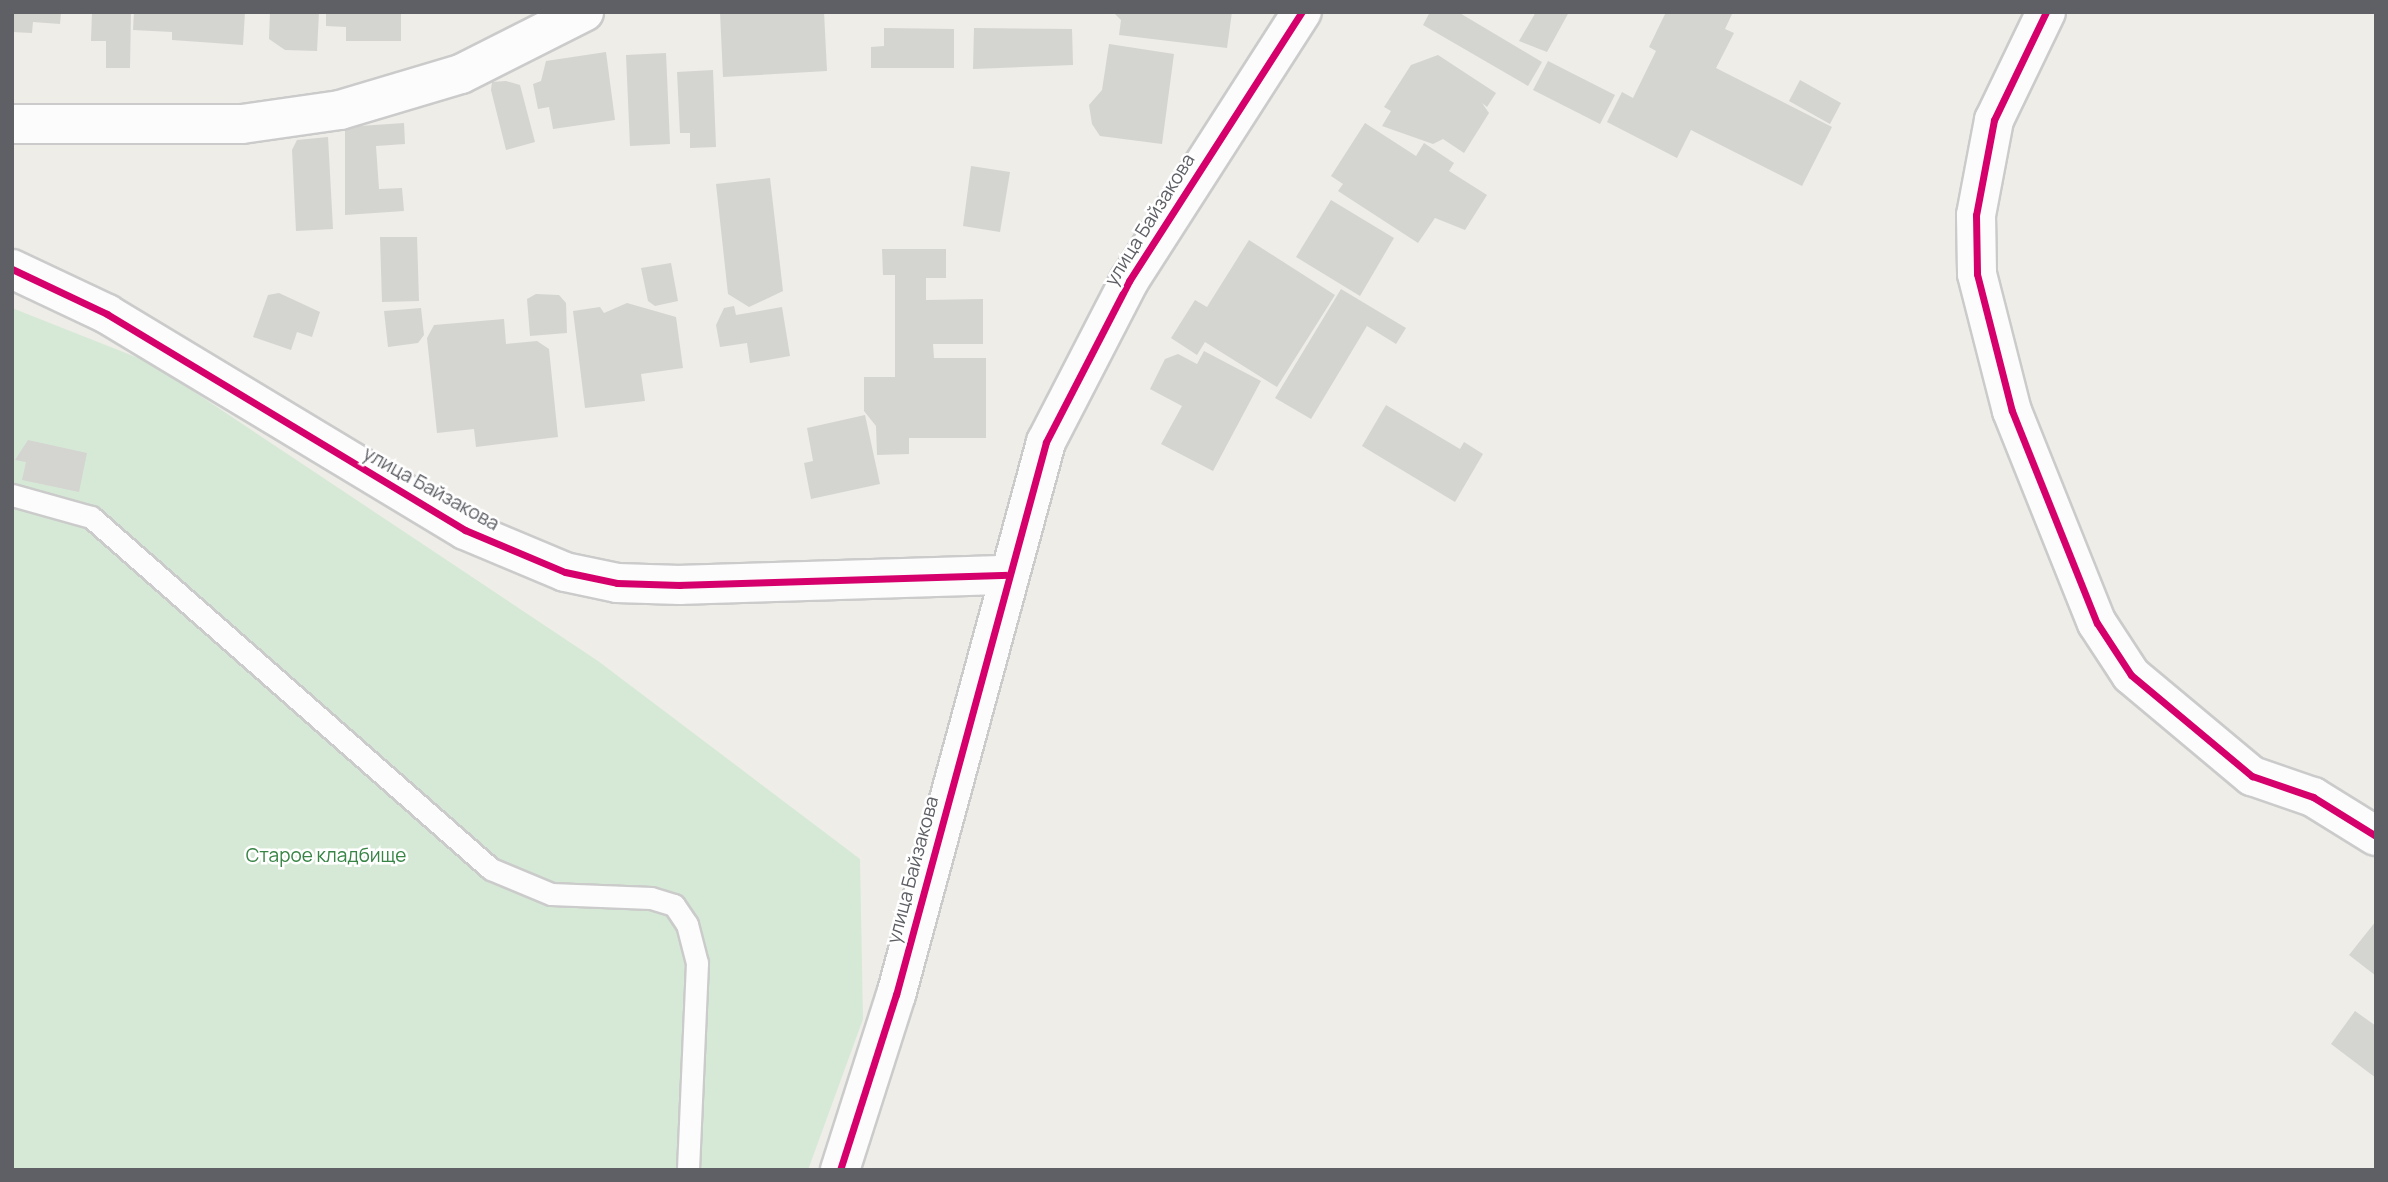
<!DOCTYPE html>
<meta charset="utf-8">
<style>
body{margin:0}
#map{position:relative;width:2388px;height:1182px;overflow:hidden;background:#eeede8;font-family:Manrope,sans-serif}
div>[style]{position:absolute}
.green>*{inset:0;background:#d6e9d6}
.building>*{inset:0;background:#d4d4d1}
.roads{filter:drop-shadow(2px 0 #cacbca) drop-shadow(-2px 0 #cacbca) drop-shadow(0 2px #cacbca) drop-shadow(0 -2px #cacbca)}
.service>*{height:21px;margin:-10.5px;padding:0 10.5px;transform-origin:10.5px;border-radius:10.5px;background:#fcfcfc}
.minor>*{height:38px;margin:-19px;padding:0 19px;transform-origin:19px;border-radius:19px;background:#fcfcfc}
.cycleway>*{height:7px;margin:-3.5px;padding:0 3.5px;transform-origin:3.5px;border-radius:3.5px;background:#d6006c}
span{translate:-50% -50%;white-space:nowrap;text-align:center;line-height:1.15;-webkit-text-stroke:5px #fff;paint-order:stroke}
.street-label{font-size:19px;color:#5e6066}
.park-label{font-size:19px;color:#378445}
.frame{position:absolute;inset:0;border:14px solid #5e6066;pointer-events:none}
</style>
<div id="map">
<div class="green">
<i style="clip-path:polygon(12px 308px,151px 363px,598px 661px,860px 859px,863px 1019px,808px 1170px,12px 1170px)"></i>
</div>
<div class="building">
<i style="clip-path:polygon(12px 12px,61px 12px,60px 24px,33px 22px,32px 33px,12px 32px)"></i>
<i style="clip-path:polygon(92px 12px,131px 12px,130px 68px,106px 68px,106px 41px,91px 41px)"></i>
<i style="clip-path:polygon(134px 12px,245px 12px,243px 45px,172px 40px,172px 32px,133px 30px)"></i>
<i style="clip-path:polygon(270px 12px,319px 12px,317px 51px,285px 50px,269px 39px)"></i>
<i style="clip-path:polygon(326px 12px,401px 12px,401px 41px,346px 41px,346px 27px,326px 26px)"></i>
<i style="clip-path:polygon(720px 12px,824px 12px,827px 71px,723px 77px)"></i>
<i style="clip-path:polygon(1113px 12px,1232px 12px,1227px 48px,1119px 35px,1121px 20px)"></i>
<i style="clip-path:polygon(1430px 12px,1458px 12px,1542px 62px,1528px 86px,1423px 25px)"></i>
<i style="clip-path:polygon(1536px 12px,1569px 12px,1547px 52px,1519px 41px)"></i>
<i style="clip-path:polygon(1666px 12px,1733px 12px,1725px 29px,1734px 33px,1716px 68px,1832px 127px,1802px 186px,1691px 130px,1677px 158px,1607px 122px,1622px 92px,1633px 98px,1656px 51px,1649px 47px)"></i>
<i style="clip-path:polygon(884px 28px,954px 29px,954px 68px,871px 68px,871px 47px,884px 46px)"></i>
<i style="clip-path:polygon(974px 28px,1072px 29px,1073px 65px,973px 69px)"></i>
<i style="clip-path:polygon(1109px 44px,1174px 54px,1162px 144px,1100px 136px,1092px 124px,1089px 105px,1102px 90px)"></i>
<i style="clip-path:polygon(606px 52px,615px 120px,553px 129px,549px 107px,538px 109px,533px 84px,541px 81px,546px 61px)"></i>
<i style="clip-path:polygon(666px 53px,670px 144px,630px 146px,626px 55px)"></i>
<i style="clip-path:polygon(1438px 55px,1496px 93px,1487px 107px,1482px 103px,1489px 113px,1464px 153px,1443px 139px,1433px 144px,1382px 126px,1391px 111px,1384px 107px,1411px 65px)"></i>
<i style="clip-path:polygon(1548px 61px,1615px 95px,1600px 124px,1533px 90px)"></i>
<i style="clip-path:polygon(713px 70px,716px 147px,690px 148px,690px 133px,680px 133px,677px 72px)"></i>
<i style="clip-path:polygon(1800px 80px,1841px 103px,1830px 124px,1789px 101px)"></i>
<i style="clip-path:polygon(506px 81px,520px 85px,535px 142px,506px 150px,491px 90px,492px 82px)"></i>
<i style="clip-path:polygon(404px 123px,405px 144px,376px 146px,379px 189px,402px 188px,404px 211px,345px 215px,345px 127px)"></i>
<i style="clip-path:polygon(1365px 123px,1416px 156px,1424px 143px,1454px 163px,1449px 171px,1487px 195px,1465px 230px,1435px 218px,1418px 243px,1338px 191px,1343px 184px,1331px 176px)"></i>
<i style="clip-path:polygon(328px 137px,333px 229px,296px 231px,292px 150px,297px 140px)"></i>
<i style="clip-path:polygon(971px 166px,1010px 172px,1000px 232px,963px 226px)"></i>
<i style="clip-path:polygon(770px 178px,783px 291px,749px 307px,728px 294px,716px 184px)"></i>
<i style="clip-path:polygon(1331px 200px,1394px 238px,1360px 296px,1296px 257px)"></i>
<i style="clip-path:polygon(380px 237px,417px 237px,419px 301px,382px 302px)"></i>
<i style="clip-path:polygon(1249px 240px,1335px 295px,1277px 387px,1205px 342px,1197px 355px,1171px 338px,1195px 300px,1207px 307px)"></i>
<i style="clip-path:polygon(882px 249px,946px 249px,946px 278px,926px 278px,926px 300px,983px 299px,983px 344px,933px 344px,934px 358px,986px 358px,986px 438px,909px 438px,909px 454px,877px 455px,876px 426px,864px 411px,864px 377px,895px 377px,895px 275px,883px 275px)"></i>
<i style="clip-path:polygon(671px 263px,678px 301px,655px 306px,648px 301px,641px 268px)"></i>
<i style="clip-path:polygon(1341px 289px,1406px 328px,1396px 344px,1367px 326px,1311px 419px,1275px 398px)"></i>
<i style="clip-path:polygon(279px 293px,320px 312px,312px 337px,297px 332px,291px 350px,253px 337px,268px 295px)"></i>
<i style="clip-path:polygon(536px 294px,559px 295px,566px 303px,567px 333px,530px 336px,527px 299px)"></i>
<i style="clip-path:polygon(627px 303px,676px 317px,683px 368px,641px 374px,645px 401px,585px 408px,573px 311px,600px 307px,604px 313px)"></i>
<i style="clip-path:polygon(734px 306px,736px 315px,782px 307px,790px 356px,750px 363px,747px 343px,720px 347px,716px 325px,724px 308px)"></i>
<i style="clip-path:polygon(421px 308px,424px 335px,418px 343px,388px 347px,384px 311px)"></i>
<i style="clip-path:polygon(504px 319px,506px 344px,537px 341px,549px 349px,558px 437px,476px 447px,474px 429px,437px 433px,427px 338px,434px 325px)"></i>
<i style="clip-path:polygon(1204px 351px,1261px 381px,1213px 471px,1161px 444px,1182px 406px,1150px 389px,1165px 359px,1178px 354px,1197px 364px)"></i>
<i style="clip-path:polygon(1386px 405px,1460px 449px,1464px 442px,1483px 454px,1455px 502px,1362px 446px)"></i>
<i style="clip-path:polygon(865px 415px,880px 484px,811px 499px,804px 463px,813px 461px,807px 428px)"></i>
<i style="clip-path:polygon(28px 440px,87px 453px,79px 492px,22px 480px,26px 462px,15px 460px)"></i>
<i style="clip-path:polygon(2376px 921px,2376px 976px,2349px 955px)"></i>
<i style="clip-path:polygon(2355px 1011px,2376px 1026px,2376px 1078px,2331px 1044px)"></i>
</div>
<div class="roads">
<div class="service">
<i style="left:12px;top:495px;width:82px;rotate:15.6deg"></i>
<i style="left:91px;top:517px;width:533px;rotate:41.35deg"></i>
<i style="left:491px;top:869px;width:65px;rotate:22.6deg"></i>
<i style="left:551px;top:894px;width:100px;rotate:2.3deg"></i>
<i style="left:651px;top:898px;width:24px;rotate:17deg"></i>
<i style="left:674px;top:905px;width:23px;rotate:56deg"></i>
<i style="left:687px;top:924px;width:40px;rotate:75.6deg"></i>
<i style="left:697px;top:963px;width:207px;rotate:92.5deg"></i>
</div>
<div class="minor">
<i style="left:2046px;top:12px;width:120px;rotate:115.7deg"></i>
<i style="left:1994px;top:120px;width:97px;rotate:100.7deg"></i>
<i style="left:1976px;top:215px;width:59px;rotate:89deg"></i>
<i style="left:1977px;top:274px;width:141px;rotate:75.7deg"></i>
<i style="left:2012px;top:411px;width:228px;rotate:68.2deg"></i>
<i style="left:2097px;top:623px;width:62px;rotate:56.8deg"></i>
<i style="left:2131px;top:675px;width:158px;rotate:39.9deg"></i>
<i style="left:2252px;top:776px;width:65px;rotate:19deg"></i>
<i style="left:2313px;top:797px;width:74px;rotate:31.8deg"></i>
<i style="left:12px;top:124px;width:230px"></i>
<i style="left:242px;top:124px;width:99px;rotate:-8.1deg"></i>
<i style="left:340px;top:110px;width:126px;rotate:-16.6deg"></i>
<i style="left:461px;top:74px;width:138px;rotate:-26.8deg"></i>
<i style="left:12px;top:269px;width:105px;rotate:25.3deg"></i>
<i style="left:107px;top:314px;width:418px;rotate:31.1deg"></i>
<i style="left:465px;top:530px;width:108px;rotate:22.8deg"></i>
<i style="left:565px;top:572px;width:53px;rotate:11.9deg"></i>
<i style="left:617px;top:583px;width:63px;rotate:1.8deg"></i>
<i style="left:680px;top:585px;width:326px;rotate:-1.8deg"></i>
<i style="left:840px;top:1170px;width:184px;rotate:-72.3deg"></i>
<i style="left:896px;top:995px;width:573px;rotate:-74.82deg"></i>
<i style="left:1046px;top:442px;width:181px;rotate:-62.7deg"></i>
<i style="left:1129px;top:281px;width:320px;rotate:-57.3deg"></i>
</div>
</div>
<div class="cycleway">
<i style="left:2046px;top:12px;width:120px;rotate:115.7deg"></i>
<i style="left:1994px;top:120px;width:97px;rotate:100.7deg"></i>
<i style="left:1976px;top:215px;width:59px;rotate:89deg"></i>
<i style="left:1977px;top:274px;width:141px;rotate:75.7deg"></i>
<i style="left:2012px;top:411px;width:228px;rotate:68.2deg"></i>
<i style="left:2097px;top:623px;width:62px;rotate:56.8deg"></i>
<i style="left:2131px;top:675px;width:158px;rotate:39.9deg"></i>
<i style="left:2252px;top:776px;width:65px;rotate:19deg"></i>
<i style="left:2313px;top:797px;width:74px;rotate:31.8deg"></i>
<i style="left:12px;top:269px;width:105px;rotate:25.3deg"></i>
<i style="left:107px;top:314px;width:418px;rotate:31.1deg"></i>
<i style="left:465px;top:530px;width:108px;rotate:22.8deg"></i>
<i style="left:565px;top:572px;width:53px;rotate:11.9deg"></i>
<i style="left:617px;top:583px;width:63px;rotate:1.8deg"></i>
<i style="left:680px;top:585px;width:326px;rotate:-1.8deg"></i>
<i style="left:840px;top:1170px;width:184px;rotate:-72.3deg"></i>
<i style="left:896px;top:995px;width:573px;rotate:-74.82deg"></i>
<i style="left:1046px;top:442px;width:181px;rotate:-62.7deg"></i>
<i style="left:1129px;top:281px;width:320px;rotate:-57.3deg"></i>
</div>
<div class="street-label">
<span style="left:1150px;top:220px;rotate:-58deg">улица Байзакова</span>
<span style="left:431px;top:489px;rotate:29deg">улица Байзакова</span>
<span style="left:913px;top:870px;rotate:-75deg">улица Байзакова</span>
</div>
<div class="park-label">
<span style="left:326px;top:856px">Старое кладбище</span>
</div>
<div class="frame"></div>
</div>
